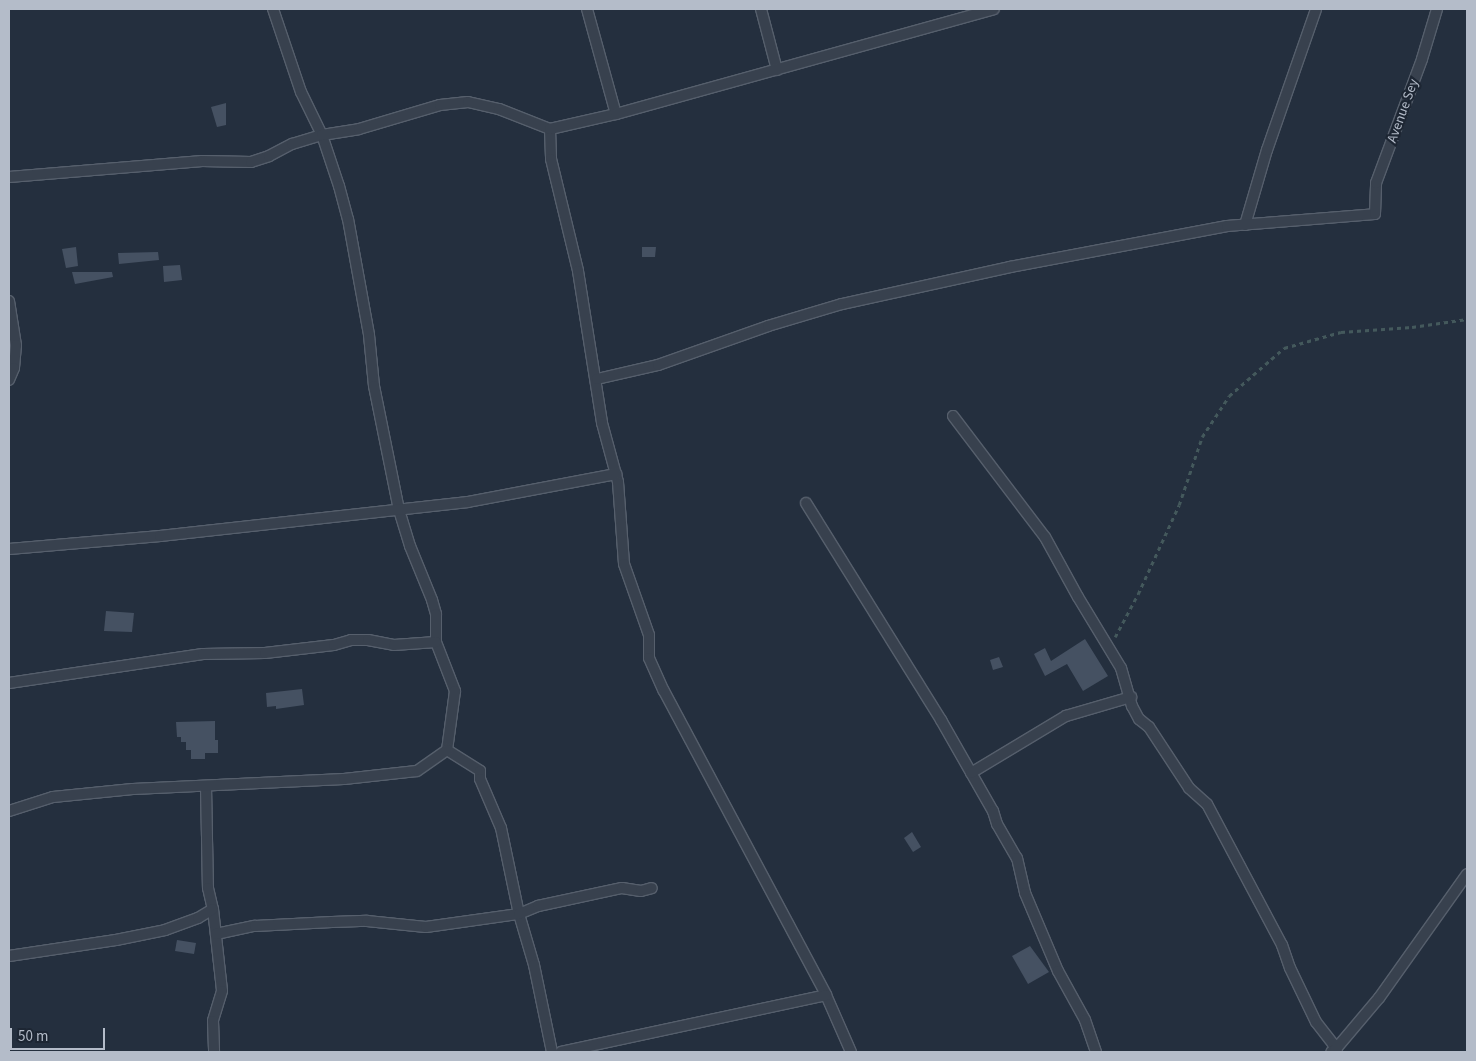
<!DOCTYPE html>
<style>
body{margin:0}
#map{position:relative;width:1476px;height:1061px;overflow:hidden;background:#242f3e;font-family:"Source Sans 3",sans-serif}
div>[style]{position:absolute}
.building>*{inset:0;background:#455162}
.path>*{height:2.5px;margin-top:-1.25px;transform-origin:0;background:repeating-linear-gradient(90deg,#44595c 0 4px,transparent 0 8px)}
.roads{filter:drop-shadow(1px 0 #565f6c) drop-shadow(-1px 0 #565f6c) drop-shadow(0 1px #565f6c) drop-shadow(0 -1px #565f6c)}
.minor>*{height:10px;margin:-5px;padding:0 5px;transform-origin:5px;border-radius:5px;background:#38414e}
span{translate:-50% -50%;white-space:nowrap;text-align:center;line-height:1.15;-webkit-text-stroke:4.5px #1d2633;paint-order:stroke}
.street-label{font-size:14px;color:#b4bcc9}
.frame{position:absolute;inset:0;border:10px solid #b4bcc9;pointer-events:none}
.scale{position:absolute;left:10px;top:1028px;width:95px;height:22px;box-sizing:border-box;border:2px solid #b4bcc9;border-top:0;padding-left:6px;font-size:15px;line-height:18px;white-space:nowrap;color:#b4bcc9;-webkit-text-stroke:4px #1d2633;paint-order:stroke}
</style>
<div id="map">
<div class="building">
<i style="clip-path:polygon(226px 103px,226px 125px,217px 127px,211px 107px)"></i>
<i style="clip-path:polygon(76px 247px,78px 266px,66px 268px,62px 249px)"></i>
<i style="clip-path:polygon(642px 247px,656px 247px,655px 257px,642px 257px)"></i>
<i style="clip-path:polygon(158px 252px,159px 260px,119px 264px,118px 253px)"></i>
<i style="clip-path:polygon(180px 265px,182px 280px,164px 282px,163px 266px)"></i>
<i style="clip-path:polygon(72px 272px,112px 272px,113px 277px,75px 284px)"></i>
<i style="clip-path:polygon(106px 611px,134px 613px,132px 632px,104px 631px)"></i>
<i style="clip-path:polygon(1085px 639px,1108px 676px,1083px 691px,1067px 664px,1045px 676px,1034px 654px,1045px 648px,1051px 661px)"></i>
<i style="clip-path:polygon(999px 657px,1003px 667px,993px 670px,990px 660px)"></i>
<i style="clip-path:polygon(302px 689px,304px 705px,276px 709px,276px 706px,267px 707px,266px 693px)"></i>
<i style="clip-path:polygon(215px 721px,215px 740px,218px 740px,218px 753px,205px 753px,205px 759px,191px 759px,191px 750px,186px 750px,186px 742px,181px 742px,181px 737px,177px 737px,176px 722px)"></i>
<i style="clip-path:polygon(912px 832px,921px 847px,913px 852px,904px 838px)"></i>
<i style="clip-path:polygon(177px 940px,196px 943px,194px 954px,175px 951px)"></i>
<i style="clip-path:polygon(1030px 946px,1049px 972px,1028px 984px,1012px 956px)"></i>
</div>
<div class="path">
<i style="left:1115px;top:637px;width:49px;rotate:-61.9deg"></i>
<i style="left:1138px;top:594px;width:98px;rotate:-65.3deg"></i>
<i style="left:1179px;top:505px;width:72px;rotate:-71.3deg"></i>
<i style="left:1202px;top:437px;width:49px;rotate:-56.6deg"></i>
<i style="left:1229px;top:396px;width:73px;rotate:-41.1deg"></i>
<i style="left:1284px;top:348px;width:59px;rotate:-15.7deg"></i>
<i style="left:1341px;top:332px;width:71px;rotate:-4deg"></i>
<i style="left:1412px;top:327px;width:56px;rotate:-8.3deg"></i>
</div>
<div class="roads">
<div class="minor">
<i style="left:273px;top:9px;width:88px;rotate:71.4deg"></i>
<i style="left:301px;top:92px;width:48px;rotate:64deg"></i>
<i style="left:322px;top:135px;width:54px;rotate:71.6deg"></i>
<i style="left:339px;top:186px;width:34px;rotate:75deg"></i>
<i style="left:348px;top:219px;width:118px;rotate:79.7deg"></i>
<i style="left:369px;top:335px;width:51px;rotate:84.4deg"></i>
<i style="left:374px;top:386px;width:126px;rotate:78.6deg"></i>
<i style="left:399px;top:510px;width:38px;rotate:73deg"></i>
<i style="left:410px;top:546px;width:58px;rotate:67.8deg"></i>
<i style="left:432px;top:600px;width:15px;rotate:74deg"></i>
<i style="left:436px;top:614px;width:28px;rotate:90deg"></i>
<i style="left:436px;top:642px;width:53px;rotate:68.8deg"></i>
<i style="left:455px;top:691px;width:60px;rotate:97.7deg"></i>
<i style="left:447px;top:750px;width:39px;rotate:32deg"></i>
<i style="left:480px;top:771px;width:8px;rotate:90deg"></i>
<i style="left:480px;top:779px;width:53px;rotate:66.8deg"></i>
<i style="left:501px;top:828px;width:88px;rotate:78.2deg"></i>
<i style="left:519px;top:914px;width:53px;rotate:73.6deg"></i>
<i style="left:534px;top:965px;width:89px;rotate:78.3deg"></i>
<i style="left:587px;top:9px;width:109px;rotate:74.6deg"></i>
<i style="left:761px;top:9px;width:63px;rotate:75.3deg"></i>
<i style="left:550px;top:129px;width:30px;rotate:88deg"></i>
<i style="left:551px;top:159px;width:115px;rotate:76.4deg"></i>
<i style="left:578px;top:271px;width:154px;rotate:81deg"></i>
<i style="left:602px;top:423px;width:61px;rotate:74.8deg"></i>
<i style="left:618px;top:482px;width:82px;rotate:85.8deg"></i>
<i style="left:624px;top:564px;width:75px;rotate:70.6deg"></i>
<i style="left:649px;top:635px;width:23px;rotate:90deg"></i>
<i style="left:649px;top:658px;width:36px;rotate:66deg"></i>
<i style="left:664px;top:691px;width:344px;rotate:61.9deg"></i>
<i style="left:826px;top:995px;width:62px;rotate:66.3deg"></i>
<i style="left:9px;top:177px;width:194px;rotate:-4.7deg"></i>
<i style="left:202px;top:161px;width:49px;rotate:1.2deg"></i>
<i style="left:251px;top:162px;width:19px;rotate:-18deg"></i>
<i style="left:269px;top:156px;width:26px;rotate:-28deg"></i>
<i style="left:292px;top:144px;width:31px;rotate:-17deg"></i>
<i style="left:322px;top:135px;width:37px;rotate:-9deg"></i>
<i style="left:359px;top:129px;width:84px;rotate:-16.5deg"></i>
<i style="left:440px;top:105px;width:28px;rotate:-6deg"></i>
<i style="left:468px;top:102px;width:32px;rotate:13deg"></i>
<i style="left:499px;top:109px;width:55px;rotate:21.4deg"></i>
<i style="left:550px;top:129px;width:68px;rotate:-12.8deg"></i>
<i style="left:616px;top:114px;width:392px;rotate:-15.5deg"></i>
<i style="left:1245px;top:225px;width:78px;rotate:-73.7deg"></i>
<i style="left:1267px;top:150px;width:149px;rotate:-70.8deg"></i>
<i style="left:9px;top:301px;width:45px;rotate:81deg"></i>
<i style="left:16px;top:345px;width:23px;rotate:95deg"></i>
<i style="left:14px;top:368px;width:13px;rotate:113deg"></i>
<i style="left:597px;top:379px;width:63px;rotate:-12.9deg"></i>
<i style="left:658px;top:365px;width:117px;rotate:-19.5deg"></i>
<i style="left:768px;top:326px;width:77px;rotate:-16.6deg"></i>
<i style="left:842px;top:304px;width:172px;rotate:-12.4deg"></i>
<i style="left:1010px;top:267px;width:221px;rotate:-10.7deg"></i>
<i style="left:1227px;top:226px;width:148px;rotate:-4.6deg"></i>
<i style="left:1375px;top:214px;width:31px;rotate:-88deg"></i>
<i style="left:1376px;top:183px;width:132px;rotate:-69.6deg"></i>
<i style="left:1422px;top:59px;width:52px;rotate:-73.3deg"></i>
<i style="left:953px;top:416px;width:152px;rotate:52.8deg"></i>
<i style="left:1045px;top:537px;width:68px;rotate:61.2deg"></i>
<i style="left:1078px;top:597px;width:83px;rotate:58.8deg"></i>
<i style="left:1121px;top:668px;width:40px;rotate:74deg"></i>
<i style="left:1132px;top:706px;width:15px;rotate:62deg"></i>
<i style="left:1139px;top:719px;width:13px;rotate:39deg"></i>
<i style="left:1149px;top:727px;width:73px;rotate:56.7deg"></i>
<i style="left:1189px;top:788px;width:24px;rotate:42deg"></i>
<i style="left:1207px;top:804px;width:160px;rotate:62deg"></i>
<i style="left:1282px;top:945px;width:24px;rotate:71deg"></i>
<i style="left:1290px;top:968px;width:60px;rotate:64.3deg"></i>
<i style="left:1316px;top:1022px;width:28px;rotate:52deg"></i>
<i style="left:1333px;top:1044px;width:6px;rotate:72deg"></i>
<i style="left:1335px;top:1050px;width:4px;rotate:153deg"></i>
<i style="left:806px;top:503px;width:256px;rotate:58.1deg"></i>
<i style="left:941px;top:720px;width:105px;rotate:60.3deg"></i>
<i style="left:993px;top:811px;width:14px;rotate:73deg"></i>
<i style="left:997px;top:824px;width:39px;rotate:60deg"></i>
<i style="left:1017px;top:858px;width:36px;rotate:77deg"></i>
<i style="left:1025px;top:893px;width:85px;rotate:67.1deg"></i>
<i style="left:1058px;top:971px;width:56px;rotate:61.1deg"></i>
<i style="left:1085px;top:1020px;width:34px;rotate:71deg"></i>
<i style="left:9px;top:549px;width:152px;rotate:-4.9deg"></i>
<i style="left:160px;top:536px;width:310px;rotate:-6.3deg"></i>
<i style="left:468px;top:502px;width:151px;rotate:-10.7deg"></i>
<i style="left:9px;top:683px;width:196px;rotate:-8.5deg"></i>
<i style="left:203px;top:654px;width:62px;rotate:-0.9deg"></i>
<i style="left:265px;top:653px;width:69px;rotate:-6.6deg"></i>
<i style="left:334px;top:645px;width:18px;rotate:-16deg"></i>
<i style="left:351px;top:640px;width:17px"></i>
<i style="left:368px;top:640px;width:26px;rotate:11deg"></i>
<i style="left:394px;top:645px;width:42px;rotate:-4.1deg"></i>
<i style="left:971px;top:773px;width:111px;rotate:-31deg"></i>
<i style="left:1066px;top:716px;width:68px;rotate:-16.3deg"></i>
<i style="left:206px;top:786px;width:102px;rotate:88.9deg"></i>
<i style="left:208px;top:888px;width:22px;rotate:77deg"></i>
<i style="left:213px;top:909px;width:82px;rotate:83.7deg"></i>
<i style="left:222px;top:991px;width:31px;rotate:107deg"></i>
<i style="left:213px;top:1021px;width:31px;rotate:88deg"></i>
<i style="left:9px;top:811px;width:46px;rotate:-17.7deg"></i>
<i style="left:53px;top:797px;width:80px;rotate:-5.7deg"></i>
<i style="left:133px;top:789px;width:211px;rotate:-2.7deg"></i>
<i style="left:344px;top:779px;width:73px;rotate:-6.3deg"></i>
<i style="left:417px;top:771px;width:37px;rotate:-35deg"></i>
<i style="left:216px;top:934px;width:40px;rotate:-12deg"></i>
<i style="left:255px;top:926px;width:77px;rotate:-3deg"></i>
<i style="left:332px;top:922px;width:35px;rotate:-2deg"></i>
<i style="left:367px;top:921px;width:59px;rotate:5.8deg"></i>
<i style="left:426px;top:927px;width:94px;rotate:-8deg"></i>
<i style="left:519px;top:914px;width:21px;rotate:-23deg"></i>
<i style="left:538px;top:906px;width:86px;rotate:-12.1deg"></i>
<i style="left:622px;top:888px;width:19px;rotate:9deg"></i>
<i style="left:641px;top:891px;width:11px;rotate:-15deg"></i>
<i style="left:9px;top:956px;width:108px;rotate:-8.5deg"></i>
<i style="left:116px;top:940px;width:50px;rotate:-11.5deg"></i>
<i style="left:165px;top:930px;width:35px;rotate:-20deg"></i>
<i style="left:198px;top:918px;width:17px;rotate:-31deg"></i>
<i style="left:561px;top:1052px;width:271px;rotate:-12.1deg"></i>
<i style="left:1337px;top:1052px;width:3px;rotate:-135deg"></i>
<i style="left:1335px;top:1050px;width:68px;rotate:-49.8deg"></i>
<i style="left:1379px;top:998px;width:152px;rotate:-54.6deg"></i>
</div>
</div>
<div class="street-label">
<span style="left:1403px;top:111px;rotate:-70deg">Avenue Sey</span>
</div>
<div class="frame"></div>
<div class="scale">50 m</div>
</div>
